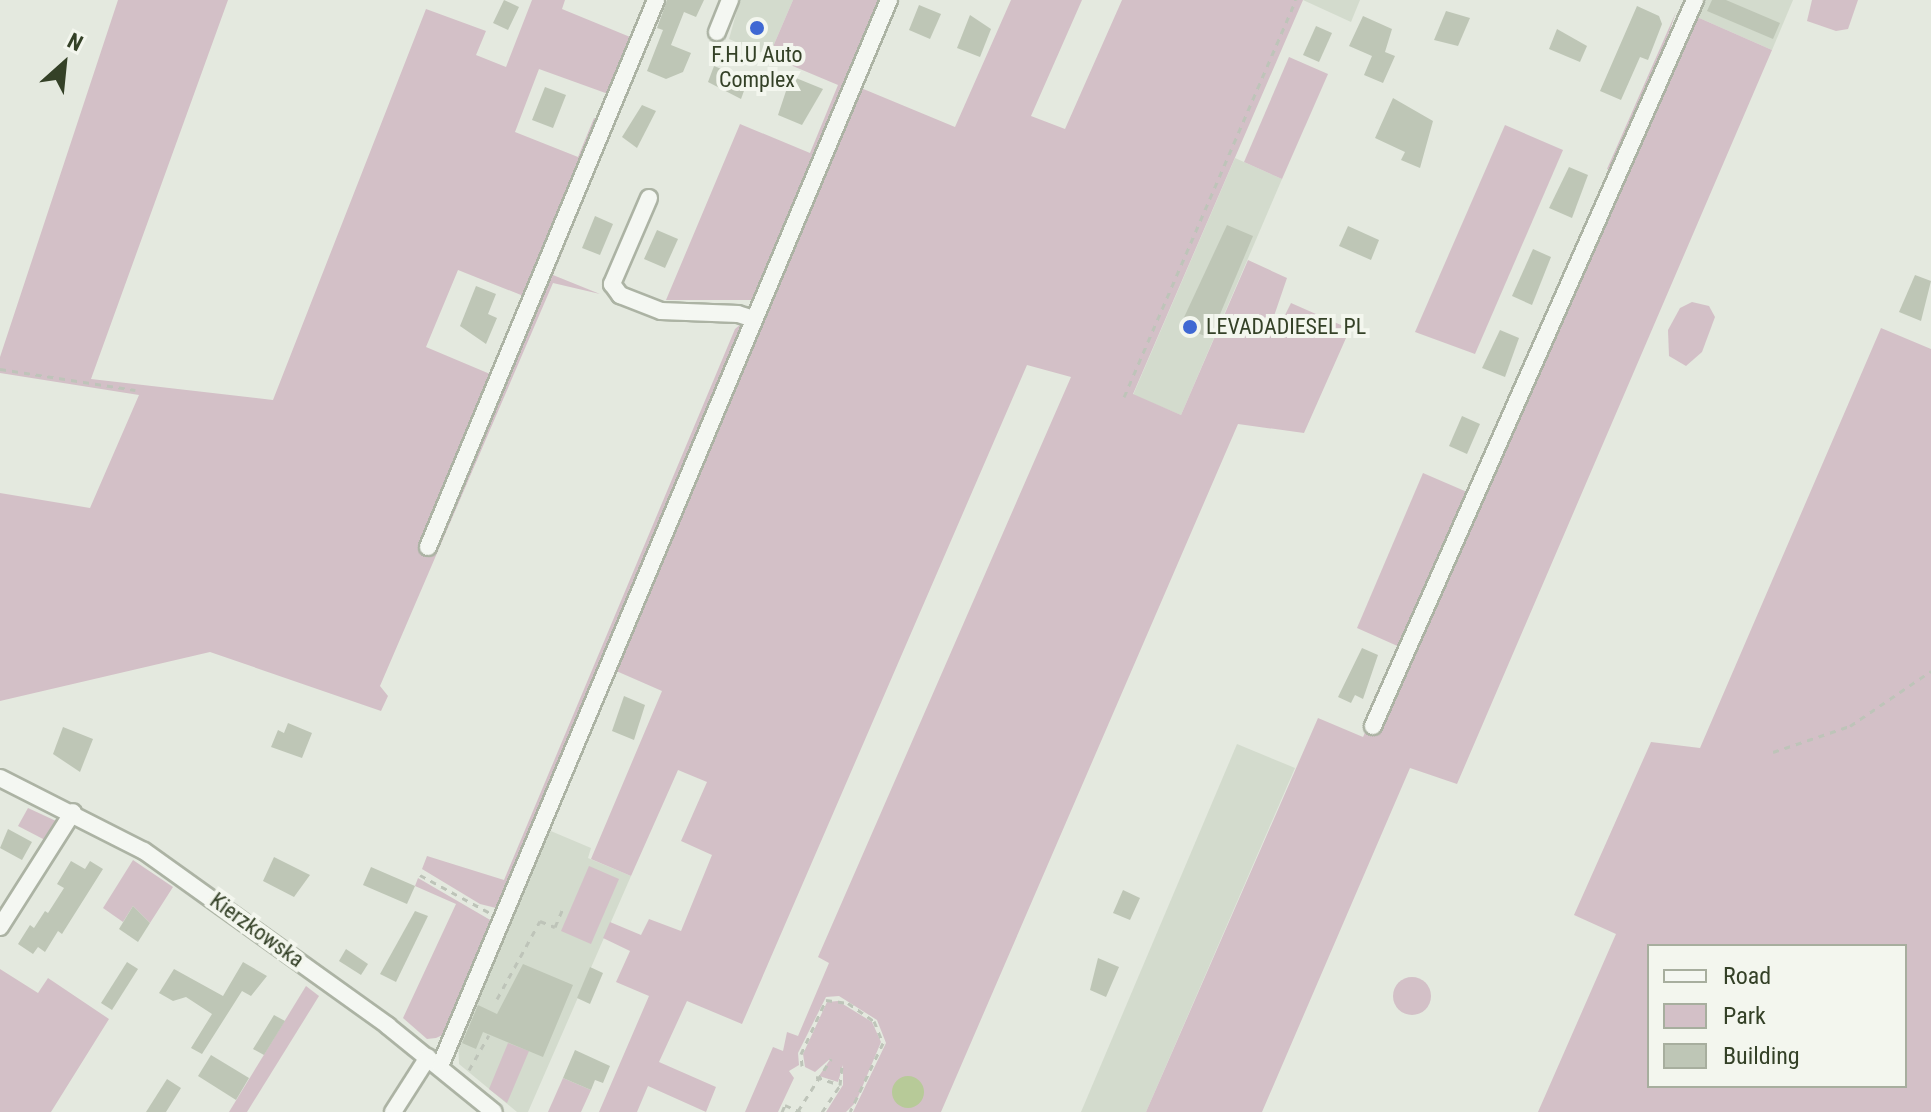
<!DOCTYPE html>
<style>
body{margin:0}
#map{position:relative;width:1931px;height:1112px;overflow:hidden;background:#e4e9df;font-family:"Roboto Condensed",sans-serif}
div>[style]{position:absolute}
.built>*{inset:0;background:#d3dbcd}
.green>*{inset:0;background:#d3c0c7}
.round{border-radius:50%}
.water>*{inset:0;background:#b7ca98}
.building>*{inset:0;background:#bec6b6}
.path>*{height:3px;margin-top:-1.5px;transform-origin:0;background:repeating-linear-gradient(90deg,#bec4b9 0 6px,transparent 0 12px)}
.roads{filter:drop-shadow(2px 0 #acb3a4) drop-shadow(-2px 0 #acb3a4) drop-shadow(0 2px #acb3a4) drop-shadow(0 -2px #acb3a4)}
.minor>*{height:16px;margin:-8px;padding:0 8px;transform-origin:8px;border-radius:8px;background:#f4f7f2}
.dots>*{width:22px;height:22px;translate:-50% -50%;box-sizing:border-box;border:4px solid #f3f6ee;border-radius:50%}
span{translate:-50% -50%;white-space:nowrap;text-align:center;line-height:1.15;-webkit-text-stroke:8px #f3f6ee;paint-order:stroke}
.poi-label{font-size:22px;color:#344127}
.left{translate:0 -50%;text-align:left}
.street-label{font-size:22px;color:#344127}
.legend{position:absolute;left:1647px;top:944px;width:260px;height:144px;box-sizing:border-box;background:#f3f6ee;border:2px solid #a7ae9e;margin:0;padding:10px 14px;list-style:none;font-size:24px;color:#344127}
.legend li{display:flex;align-items:center;gap:16px;height:40px}
.legend b{width:40px;border:2px solid #a7ae9e}
.north{position:absolute;left:24px;top:24px;width:80px;height:80px;-webkit-text-stroke:6px #f3f6ee;paint-order:stroke;rotate:27deg;font-size:22px;font-weight:700;line-height:32px;text-align:center;color:#344127}
.north::after{content:'';display:block;margin:auto;width:28px;height:36px;background:#344127;clip-path:polygon(50% 0,100% 100%,50% 72%,0 100%)}
</style>
<div id="map">
<div class="built">
<i style="clip-path:polygon(740px 0,793px 0,769px 56px,729px 39px)"></i>
<i style="clip-path:polygon(1303px 0,1360px 0,1351px 22px)"></i>
<i style="clip-path:polygon(1704px 0,1793px 0,1772px 50px,1697px 17px)"></i>
<i style="clip-path:polygon(1235px 158px,1282px 179px,1181px 415px,1133px 395px)"></i>
<i style="clip-path:polygon(1237px 744px,1295px 768px,1146px 1112px,1081px 1112px)"></i>
<i style="clip-path:polygon(546px 829px,591px 848px,588px 858px,631px 876px,528px 1112px,517px 1112px,459px 1064px,458px 1037px)"></i>
</div>
<div class="green">
<i style="clip-path:polygon(118px 0,228px 0,91px 379px,273px 400px,426px 9px,486px 31px,476px 55px,506px 67px,532px 0,565px 0,562px 9px,635px 39px,611px 95px,539px 69px,515px 132px,578px 157px,594px 118px,601px 121px,526px 297px,458px 270px,426px 347px,490px 374px,513px 320px,517px 321px,659px 0,666px 0,553px 275px,600px 294px,553px 283px,380px 686px,388px 696px,381px 711px,210px 652px,0 701px,0 493px,90px 508px,139px 395px,0 373px,0 357px)"></i>
<i style="clip-path:polygon(793px 0,882px 0,752px 300px,666px 300px,740px 124px,810px 153px,838px 85px,769px 56px)"></i>
<i style="clip-path:polygon(1011px 0,1082px 0,1031px 116px,1065px 129px,1122px 0,1303px 0,1133px 394px,1181px 415px,1248px 260px,1287px 278px,1274px 316px,1283px 319px,1291px 303px,1350px 329px,1304px 433px,1238px 424px,941px 1112px,853px 1112px,886px 1043px,877px 1020px,839px 996px,826px 997px,798px 1053px,799px 1065px,789px 1071px,794px 1078px,778px 1112px,745px 1112px,773px 1047px,783px 1051px,787px 1032px,798px 1036px,829px 963px,818px 957px,1071px 377px,1027px 365px,742px 1024px,687px 1001px,659px 1062px,716px 1087px,706px 1112px,648px 1086px,637px 1112px,599px 1112px,649px 996px,616px 982px,630px 951px,603px 938px,610px 922px,641px 935px,649px 919px,681px 931px,712px 855px,681px 841px,707px 782px,678px 770px,631px 876px,591px 859px,662px 691px,614px 670px,762px 307px,861px 88px,955px 127px)"></i>
<i style="clip-path:polygon(1812px 0,1858px 0,1848px 29px,1836px 31px,1807px 21px)"></i>
<i style="clip-path:polygon(1676px 12px,1659px 62px,1611px 171px,1607px 169px)"></i>
<i style="clip-path:polygon(1697px 17px,1772px 50px,1457px 784px,1410px 768px,1262px 1112px,1146px 1112px,1318px 718px,1363px 737px)"></i>
<i style="clip-path:polygon(1289px 57px,1328px 74px,1282px 179px,1244px 162px)"></i>
<i style="clip-path:polygon(1505px 125px,1563px 150px,1475px 354px,1415px 332px)"></i>
<i style="clip-path:polygon(1692px 302px,1709px 306px,1715px 317px,1702px 352px,1686px 366px,1669px 356px,1668px 330px,1680px 308px)"></i>
<i style="clip-path:polygon(742px 323px,502px 899px,496px 908px,480px 904px,422px 869px,427px 856px,504px 880px,735px 329px)"></i>
<i style="clip-path:polygon(evenodd,1881px 328px,1931px 349px,1931px 1112px,1538px 1112px,1616px 934px,1574px 915px,1651px 742px,1700px 748px,1881px 328px,1649px 946px,1905px 946px,1905px 1086px,1649px 1086px,1649px 946px)"></i>
<i style="clip-path:polygon(1423px 473px,1467px 492px,1402px 648px,1357px 628px)"></i>
<i style="clip-path:polygon(28px 808px,56px 821px,45px 840px,18px 826px)"></i>
<i style="clip-path:polygon(133px 860px,173px 887px,150px 923px,133px 906px,123px 922px,103px 908px)"></i>
<i style="clip-path:polygon(589px 866px,619px 879px,591px 944px,561px 931px)"></i>
<i style="clip-path:polygon(418px 878px,492px 921px,447px 1033px,436px 1038px,427px 1039px,403px 1018px,456px 904px,415px 886px)"></i>
<i style="clip-path:polygon(0 969px,38px 993px,48px 978px,109px 1019px,51px 1112px,0 1112px)"></i>
<i class="round" style="left:1393px;top:977px;width:38px;height:38px"></i>
<i style="clip-path:polygon(306px 986px,319px 996px,247px 1112px,229px 1112px)"></i>
<i style="clip-path:polygon(838px 1001px,872px 1022px,881px 1042px,856px 1102px,846px 1112px,826px 1112px,843px 1085px,843px 1065px,838px 1082px,819px 1076px,831px 1058px,815px 1072px,805px 1067px,803px 1054px,827px 1002px)"></i>
<i style="clip-path:polygon(508px 1043px,529px 1051px,507px 1103px,489px 1089px)"></i>
<i style="clip-path:polygon(563px 1078px,591px 1090px,581px 1112px,548px 1112px)"></i>
</div>
<div class="water">
<i class="round" style="left:892px;top:1076px;width:32px;height:32px"></i>
</div>
<div class="building">
<i style="clip-path:polygon(504px 0,519px 7px,508px 30px,493px 23px)"></i>
<i style="clip-path:polygon(667px 0,704px 0,696px 17px,684px 12px,671px 45px,691px 53px,683px 72px,666px 79px,647px 71px,663px 30px,657px 28px)"></i>
<i style="clip-path:polygon(1712px 0,1726px 0,1780px 23px,1773px 39px,1707px 11px)"></i>
<i style="clip-path:polygon(919px 5px,941px 14px,930px 39px,909px 30px)"></i>
<i style="clip-path:polygon(1637px 6px,1659px 16px,1662px 24px,1648px 60px,1640px 57px,1621px 100px,1600px 91px)"></i>
<i style="clip-path:polygon(1446px 11px,1470px 18px,1458px 46px,1434px 40px)"></i>
<i style="clip-path:polygon(970px 15px,991px 29px,980px 57px,957px 48px)"></i>
<i style="clip-path:polygon(1363px 16px,1392px 29px,1385px 52px,1395px 56px,1383px 83px,1364px 75px,1372px 56px,1349px 46px)"></i>
<i style="clip-path:polygon(1316px 26px,1332px 33px,1319px 62px,1303px 55px)"></i>
<i style="clip-path:polygon(1557px 29px,1587px 46px,1580px 62px,1549px 49px)"></i>
<i style="clip-path:polygon(714px 66px,748px 80px,741px 99px,708px 82px)"></i>
<i style="clip-path:polygon(791px 76px,823px 89px,802px 125px,778px 115px)"></i>
<i style="clip-path:polygon(545px 87px,566px 95px,553px 128px,532px 120px)"></i>
<i style="clip-path:polygon(1393px 98px,1433px 121px,1420px 168px,1401px 160px,1405px 152px,1375px 138px)"></i>
<i style="clip-path:polygon(642px 105px,656px 111px,637px 148px,622px 137px)"></i>
<i style="clip-path:polygon(1569px 167px,1588px 175px,1572px 218px,1549px 208px)"></i>
<i style="clip-path:polygon(595px 216px,613px 224px,600px 255px,582px 248px)"></i>
<i style="clip-path:polygon(1227px 225px,1253px 236px,1210px 338px,1180px 326px)"></i>
<i style="clip-path:polygon(1348px 226px,1379px 240px,1371px 260px,1339px 246px)"></i>
<i style="clip-path:polygon(657px 230px,678px 239px,665px 268px,644px 259px)"></i>
<i style="clip-path:polygon(1533px 249px,1551px 257px,1532px 305px,1512px 296px)"></i>
<i style="clip-path:polygon(1915px 275px,1931px 281px,1921px 321px,1899px 312px)"></i>
<i style="clip-path:polygon(476px 286px,496px 294px,488px 314px,497px 318px,486px 344px,460px 326px)"></i>
<i style="clip-path:polygon(1500px 330px,1519px 338px,1505px 377px,1482px 368px)"></i>
<i style="clip-path:polygon(1462px 416px,1480px 424px,1467px 454px,1449px 446px)"></i>
<i style="clip-path:polygon(1362px 648px,1378px 655px,1363px 699px,1355px 695px,1351px 703px,1338px 697px)"></i>
<i style="clip-path:polygon(624px 696px,645px 705px,634px 740px,612px 731px)"></i>
<i style="clip-path:polygon(288px 723px,312px 733px,302px 758px,271px 747px,278px 730px,284px 733px)"></i>
<i style="clip-path:polygon(63px 727px,93px 739px,80px 772px,53px 754px)"></i>
<i style="clip-path:polygon(8px 829px,32px 842px,22px 860px,0 848px)"></i>
<i style="clip-path:polygon(274px 857px,310px 875px,294px 897px,263px 881px)"></i>
<i style="clip-path:polygon(71px 861px,85px 869px,90px 861px,103px 869px,62px 934px,58px 931px,45px 952px,38px 947px,33px 954px,18px 944px,30px 925px,34px 928px,45px 911px,48px 913px,64px 888px,57px 884px)"></i>
<i style="clip-path:polygon(371px 867px,415px 886px,407px 904px,363px 885px)"></i>
<i style="clip-path:polygon(1123px 890px,1140px 898px,1130px 920px,1113px 913px)"></i>
<i style="clip-path:polygon(133px 906px,150px 923px,138px 942px,119px 929px)"></i>
<i style="clip-path:polygon(415px 911px,428px 916px,396px 982px,380px 974px)"></i>
<i style="clip-path:polygon(346px 949px,368px 964px,361px 975px,339px 961px)"></i>
<i style="clip-path:polygon(1098px 958px,1119px 967px,1106px 997px,1090px 990px)"></i>
<i style="clip-path:polygon(127px 962px,138px 969px,112px 1010px,101px 1003px)"></i>
<i style="clip-path:polygon(243px 962px,267px 976px,251px 996px,242px 991px,202px 1054px,191px 1048px,212px 1014px,186px 997px,173px 1001px,159px 993px,174px 969px,223px 996px)"></i>
<i style="clip-path:polygon(523px 964px,573px 985px,543px 1057px,483px 1032px,476px 1049px,462px 1043px,478px 1005px,497px 1014px)"></i>
<i style="clip-path:polygon(590px 967px,603px 973px,590px 1004px,577px 998px)"></i>
<i style="clip-path:polygon(274px 1015px,285px 1021px,264px 1055px,253px 1049px)"></i>
<i style="clip-path:polygon(575px 1050px,610px 1066px,603px 1083px,595px 1080px,591px 1090px,563px 1078px)"></i>
<i style="clip-path:polygon(211px 1055px,249px 1078px,236px 1100px,198px 1076px)"></i>
<i style="clip-path:polygon(167px 1079px,181px 1088px,166px 1112px,146px 1112px)"></i>
</div>
<div class="path">
<i style="left:0;top:369px;width:137px;rotate:8.8deg"></i>
<i style="left:1124px;top:397px;width:433px;rotate:-66.6deg"></i>
<i style="left:1773px;top:752px;width:81px;rotate:-18.7deg"></i>
<i style="left:1850px;top:726px;width:98px;rotate:-34.2deg"></i>
<i style="left:420px;top:875px;width:80px;rotate:28.5deg"></i>
<i style="left:497px;top:999px;width:89px;rotate:-61.1deg"></i>
<i style="left:540px;top:921px;width:16px;rotate:22deg"></i>
<i style="left:555px;top:927px;width:23px;rotate:-67deg"></i>
<i style="left:802px;top:1066px;width:12px;rotate:-95deg"></i>
<i style="left:801px;top:1054px;width:60px;rotate:-65.2deg"></i>
<i style="left:826px;top:1000px;width:22px;rotate:8deg"></i>
<i style="left:848px;top:1003px;width:32px;rotate:35deg"></i>
<i style="left:874px;top:1021px;width:24px;rotate:68deg"></i>
<i style="left:883px;top:1043px;width:76px;rotate:115.6deg"></i>
<i style="left:469px;top:1070px;width:40px;rotate:-60.3deg"></i>
<i style="left:816px;top:1077px;width:25px;rotate:18deg"></i>
<i style="left:840px;top:1085px;width:19px;rotate:-84deg"></i>
<i style="left:798px;top:1111px;width:62px;rotate:-57.6deg"></i>
<i style="left:782px;top:1112px;width:8px;rotate:-67deg"></i>
<i style="left:785px;top:1105px;width:17px;rotate:24deg"></i>
<i style="left:822px;top:1112px;width:32px;rotate:-56deg"></i>
</div>
<div class="roads">
<div class="minor">
<i style="left:717px;top:32px;width:35px;rotate:-68deg"></i>
<i style="left:649px;top:198px;width:94px;rotate:113.3deg"></i>
<i style="left:612px;top:284px;width:14px;rotate:54deg"></i>
<i style="left:620px;top:295px;width:44px;rotate:21.3deg"></i>
<i style="left:661px;top:311px;width:77px;rotate:2.2deg"></i>
<i style="left:738px;top:314px;width:16px;rotate:18deg"></i>
<i style="left:428px;top:547px;width:593px;rotate:-67.37deg"></i>
<i style="left:1373px;top:726px;width:794px;rotate:-66.08deg"></i>
<i style="left:0;top:778px;width:161px;rotate:26.9deg"></i>
<i style="left:144px;top:851px;width:300px;rotate:35.6deg"></i>
<i style="left:388px;top:1026px;width:136px;rotate:39.1deg"></i>
<i style="left:0;top:927px;width:136px;rotate:-57.6deg"></i>
<i style="left:440px;top:1066px;width:1157px;rotate:-67.16deg"></i>
<i style="left:393px;top:1112px;width:65px;rotate:-57.5deg"></i>
</div>
</div>
<div class="dots">
<i style="left:757px;top:28px;background:#3f68d3"></i>
<i style="left:1190px;top:327px;background:#3f68d3"></i>
</div>
<div class="poi-label">
<span style="left:757px;top:67px">F.H.U Auto<br>Complex</span>
<span class="left" style="left:1206px;top:327px">LEVADADIESEL PL</span>
</div>
<div class="street-label">
<span style="left:257px;top:930px;rotate:36deg">Kierzkowska</span>
</div>
<ul class="legend">
<li><b style="height:10px;background:#f4f7f2"></b>Road</li>
<li><b style="height:22px;background:#d3c0c7"></b>Park</li>
<li><b style="height:22px;background:#bec6b6"></b>Building</li>
</ul>
<div class="north">N</div>
</div>
